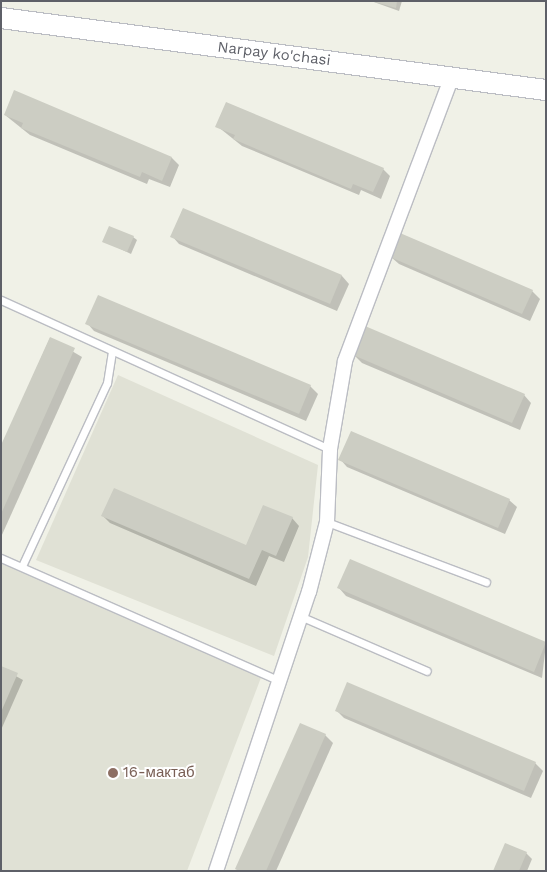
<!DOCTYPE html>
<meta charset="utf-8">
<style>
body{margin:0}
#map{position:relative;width:547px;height:872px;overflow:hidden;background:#f0f1e7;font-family:"Work Sans",sans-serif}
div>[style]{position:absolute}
.education>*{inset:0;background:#e0e1d5}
.shadow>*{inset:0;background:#0003}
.building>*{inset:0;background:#cccdc3}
.roads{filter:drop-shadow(1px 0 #bbbdc3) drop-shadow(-1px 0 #bbbdc3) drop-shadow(0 1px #bbbdc3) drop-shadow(0 -1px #bbbdc3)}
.lane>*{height:7px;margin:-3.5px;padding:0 3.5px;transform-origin:3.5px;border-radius:3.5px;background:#fff}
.street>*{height:14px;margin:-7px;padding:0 7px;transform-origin:7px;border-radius:7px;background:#fff}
.secondary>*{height:20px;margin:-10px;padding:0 10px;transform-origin:10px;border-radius:10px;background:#fff}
.dots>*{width:14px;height:14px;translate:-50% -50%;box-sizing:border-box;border:2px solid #fff;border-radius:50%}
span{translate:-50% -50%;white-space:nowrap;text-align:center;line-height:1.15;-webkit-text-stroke:4px #fff;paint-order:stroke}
.street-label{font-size:15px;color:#5e6068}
.education-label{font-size:15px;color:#785e54}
.left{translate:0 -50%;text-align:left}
.frame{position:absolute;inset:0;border:2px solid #5e6068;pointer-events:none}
</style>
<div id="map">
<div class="education">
<i style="clip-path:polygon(118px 375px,318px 465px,308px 557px,274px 656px,36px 560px)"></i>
<i style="clip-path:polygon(1px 561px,262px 675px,187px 871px,1px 871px)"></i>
</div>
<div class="shadow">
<i style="clip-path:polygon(371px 1px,402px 1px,399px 11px)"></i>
<i style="clip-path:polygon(5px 115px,172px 158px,179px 165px,170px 187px,149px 179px,147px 184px,30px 135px)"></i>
<i style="clip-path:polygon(217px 126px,383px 169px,390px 176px,381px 199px,361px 190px,359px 195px,242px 146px)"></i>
<i style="clip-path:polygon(183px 209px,342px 276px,349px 284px,337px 311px,179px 244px,172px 236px)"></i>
<i style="clip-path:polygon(133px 237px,137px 240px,131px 254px,104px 241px)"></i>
<i style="clip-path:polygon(391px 257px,532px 291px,540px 299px,530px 321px,399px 264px)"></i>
<i style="clip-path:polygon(87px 323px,310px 386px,318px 394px,306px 421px,94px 331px)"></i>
<i style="clip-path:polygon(50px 338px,82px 357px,1px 537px,1px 448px)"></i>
<i style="clip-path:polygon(354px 355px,524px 395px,531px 403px,520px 430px,362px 363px)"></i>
<i style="clip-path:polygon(340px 459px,509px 500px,517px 507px,505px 534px,347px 467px)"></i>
<i style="clip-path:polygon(103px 516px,247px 546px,292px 518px,299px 526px,284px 562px,269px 556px,256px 586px,110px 523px)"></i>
<i style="clip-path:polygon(350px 561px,546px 644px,542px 678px,346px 596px,339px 588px)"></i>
<i style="clip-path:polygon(1px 668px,23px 680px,1px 730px)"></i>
<i style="clip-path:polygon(337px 711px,535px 763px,543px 771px,531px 798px,344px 718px)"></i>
<i style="clip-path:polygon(325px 735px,333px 743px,276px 871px,239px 871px)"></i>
<i style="clip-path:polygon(526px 853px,532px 859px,527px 871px,494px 871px)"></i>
</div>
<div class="building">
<i style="clip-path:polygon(371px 1px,397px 1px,396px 8px)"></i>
<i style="clip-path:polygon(14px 90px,172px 157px,162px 181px,142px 172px,140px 177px,21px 128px,23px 123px,4px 115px)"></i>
<i style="clip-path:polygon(226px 102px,384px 168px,373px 192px,353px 184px,351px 189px,233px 139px,235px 135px,215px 127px)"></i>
<i style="clip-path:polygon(183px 208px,342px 275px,330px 304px,170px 237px)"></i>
<i style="clip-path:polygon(109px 226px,134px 236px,127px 252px,102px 242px)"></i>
<i style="clip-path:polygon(400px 233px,533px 290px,522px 314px,390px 257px)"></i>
<i style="clip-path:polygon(98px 295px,311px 385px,299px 414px,85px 324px)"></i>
<i style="clip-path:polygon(365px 326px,525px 394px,512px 423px,353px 355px)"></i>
<i style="clip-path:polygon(50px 337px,75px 348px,1px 514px,1px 445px)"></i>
<i style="clip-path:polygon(351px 431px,510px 499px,498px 528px,338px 460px)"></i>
<i style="clip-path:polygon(114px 488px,246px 545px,263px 505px,293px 517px,276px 556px,262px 550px,249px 579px,101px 516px)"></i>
<i style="clip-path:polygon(350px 559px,546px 642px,534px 672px,337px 588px)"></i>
<i style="clip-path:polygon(1px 666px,18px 673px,1px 712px)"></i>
<i style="clip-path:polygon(347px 682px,536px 762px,524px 791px,335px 711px)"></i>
<i style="clip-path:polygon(300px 723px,326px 734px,266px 871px,239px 871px,235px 869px)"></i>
<i style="clip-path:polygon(505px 843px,527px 852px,519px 871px,493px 871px)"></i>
</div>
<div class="roads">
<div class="lane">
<i style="left:1px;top:300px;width:361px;rotate:24.4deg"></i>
<i style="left:327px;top:522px;width:170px;rotate:20.7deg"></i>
<i style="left:1px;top:558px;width:302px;rotate:23.8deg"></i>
<i style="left:22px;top:566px;width:202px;rotate:-65.1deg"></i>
<i style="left:107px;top:383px;width:32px;rotate:-81deg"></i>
<i style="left:300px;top:616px;width:138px;rotate:23.4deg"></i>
</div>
<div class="street">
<i style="left:216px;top:871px;width:294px;rotate:-71.6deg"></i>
<i style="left:309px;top:592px;width:72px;rotate:-75.6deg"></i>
<i style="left:327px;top:522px;width:73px;rotate:-87.6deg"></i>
<i style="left:330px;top:449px;width:89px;rotate:-80.3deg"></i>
<i style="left:345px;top:361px;width:303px;rotate:-69.4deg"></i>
</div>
<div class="secondary">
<i style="left:1px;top:18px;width:550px;rotate:7.53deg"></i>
</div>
</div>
<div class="dots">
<i style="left:113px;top:773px;background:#8d6e63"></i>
</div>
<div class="street-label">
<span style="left:274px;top:54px;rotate:7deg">Narpay ko'chasi</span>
</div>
<div class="education-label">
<span class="left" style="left:123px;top:773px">16-мактаб</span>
</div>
<div class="frame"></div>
</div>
